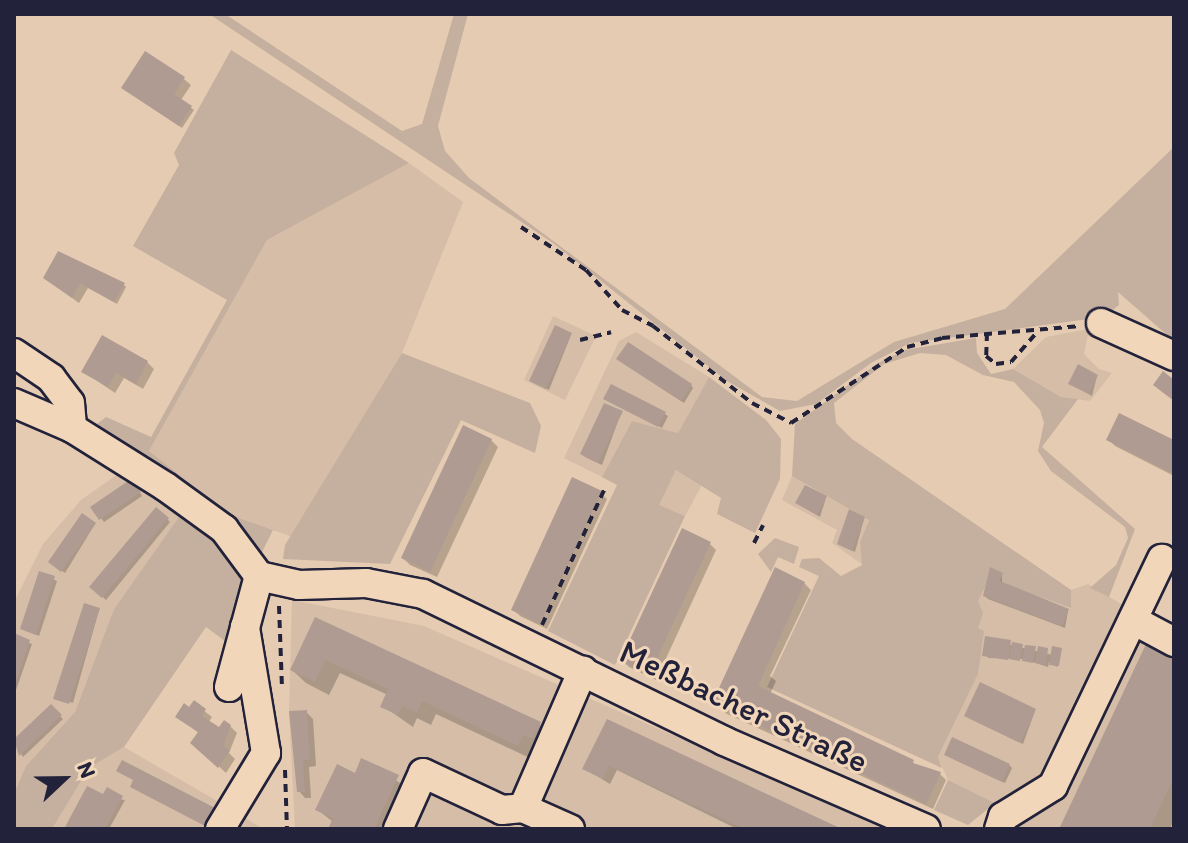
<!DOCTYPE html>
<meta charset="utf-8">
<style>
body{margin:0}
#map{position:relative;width:1188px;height:843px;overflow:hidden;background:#e5cbb2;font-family:Itim,sans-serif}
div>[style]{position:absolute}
.built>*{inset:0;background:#d5bda8}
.green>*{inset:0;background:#c5af9e}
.shadow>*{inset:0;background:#0003}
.building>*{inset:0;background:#af9b91}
.path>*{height:4px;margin-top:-2px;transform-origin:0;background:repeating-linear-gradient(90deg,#22223b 0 8px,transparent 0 14px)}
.roads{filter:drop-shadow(2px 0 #22223b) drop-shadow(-2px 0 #22223b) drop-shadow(0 2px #22223b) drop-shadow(0 -2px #22223b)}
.minor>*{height:28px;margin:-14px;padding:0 14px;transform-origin:14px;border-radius:14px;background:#f2d6b9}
span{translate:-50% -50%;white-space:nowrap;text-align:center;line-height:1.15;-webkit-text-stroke:6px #f2d6b9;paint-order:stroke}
.street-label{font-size:34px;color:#22223b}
.frame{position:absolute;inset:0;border:16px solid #22223b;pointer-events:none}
.north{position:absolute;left:24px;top:739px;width:80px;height:80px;-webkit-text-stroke:6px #f2d6b9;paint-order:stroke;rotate:68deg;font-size:22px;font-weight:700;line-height:32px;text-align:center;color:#22223b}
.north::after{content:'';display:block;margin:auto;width:28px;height:36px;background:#22223b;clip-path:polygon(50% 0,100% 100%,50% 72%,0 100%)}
</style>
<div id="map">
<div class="built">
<i style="clip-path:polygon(409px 163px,463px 202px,402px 353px,293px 537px,230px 515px,149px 451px,267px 240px)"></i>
<i style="clip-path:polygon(553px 316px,596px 336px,565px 400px,524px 380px)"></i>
<i style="clip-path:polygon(1089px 329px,1084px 354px,1099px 369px,1112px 373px,1090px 401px,1061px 397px,1013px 369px,1046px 337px)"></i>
<i style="clip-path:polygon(636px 332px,709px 377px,678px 433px,632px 421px,602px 477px,564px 458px,619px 341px)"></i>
<i style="clip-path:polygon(128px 467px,181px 514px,114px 609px,75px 712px,26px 766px,14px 793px,14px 602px,43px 544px,81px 500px)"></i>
<i style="clip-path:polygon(677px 469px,702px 485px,685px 516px,658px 505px)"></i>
<i style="clip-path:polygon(792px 476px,869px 519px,860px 542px,863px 565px,832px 543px,837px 530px,782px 500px)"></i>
<i style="clip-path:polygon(989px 578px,1070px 608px,1071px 590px,1088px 584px,1174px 636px,1174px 829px,1002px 829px,1014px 795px,995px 803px,948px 780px,938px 757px,978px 674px,978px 601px)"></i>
<i style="clip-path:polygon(292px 600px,424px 626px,887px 829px,295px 829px,289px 711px)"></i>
<i style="clip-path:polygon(124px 747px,224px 805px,263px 829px,52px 829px,89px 768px)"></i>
</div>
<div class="green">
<i style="clip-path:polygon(209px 14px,225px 14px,402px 131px,422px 124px,454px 14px,468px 14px,438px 126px,445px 151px,469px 178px,762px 397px,797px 401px,894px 342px,1005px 309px,1174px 147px,1174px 341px,1118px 292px,1119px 305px,1104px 317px,910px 343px,871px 363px,816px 404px,780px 411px,727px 381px,553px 243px)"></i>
<i style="clip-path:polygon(231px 50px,409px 163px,267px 240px,149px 451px,230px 515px,273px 530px,260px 556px,170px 475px,97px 424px,106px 417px,151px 437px,227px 300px,133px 246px,179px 165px,174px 153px)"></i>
<i style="clip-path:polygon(976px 338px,977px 353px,991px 374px,1013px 369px,1061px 397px,1078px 399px,1042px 447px,1135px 529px,1109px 597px,1090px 588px,1116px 565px,1128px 538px,1125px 527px,1051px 471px,1038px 451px,1044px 423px,1040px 410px,1014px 382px,983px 375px,946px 355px,920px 353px,884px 364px,834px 403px,836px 423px,852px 439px,1071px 590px,1071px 608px,989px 579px,978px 601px,983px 613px,978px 628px,984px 631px,978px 674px,938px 757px,942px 768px,767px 687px,819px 576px,799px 567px,802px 559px,819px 558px,841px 576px,862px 565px,860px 542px,869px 520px,792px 476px,795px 424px,878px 363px,905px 350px)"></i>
<i style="clip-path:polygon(402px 353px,530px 403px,541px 426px,535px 453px,461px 420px,390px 564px,283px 559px,285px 545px)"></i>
<i style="clip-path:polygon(709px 377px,766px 420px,781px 439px,780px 479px,755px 533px,717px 514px,721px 498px,676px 470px,659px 505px,685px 516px,615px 665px,548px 631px,617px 485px,602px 477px,632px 421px,678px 433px)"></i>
<i style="clip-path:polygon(181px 514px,239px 556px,247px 577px,229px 644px,206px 627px,124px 747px,89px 768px,52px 829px,14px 829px,14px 793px,26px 766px,75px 712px,114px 609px)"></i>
<i style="clip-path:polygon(775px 538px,799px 547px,794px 564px,778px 557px,771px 572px,758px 554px)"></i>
<i style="clip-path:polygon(948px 780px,995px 803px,968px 825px,934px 810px)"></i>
</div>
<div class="shadow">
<i style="clip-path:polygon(184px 79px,191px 85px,181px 100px,194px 110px,182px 128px,123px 88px)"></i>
<i style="clip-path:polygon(45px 278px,124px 285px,126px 287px,117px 304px,88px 288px,79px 303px)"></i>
<i style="clip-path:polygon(571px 335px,549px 390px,534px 383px)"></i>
<i style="clip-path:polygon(147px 362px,154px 369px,143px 389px,124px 378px,115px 393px,84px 372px)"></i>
<i style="clip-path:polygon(621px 362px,691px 385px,693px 388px,684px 403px)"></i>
<i style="clip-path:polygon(1097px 376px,1092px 396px,1074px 386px)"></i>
<i style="clip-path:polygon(609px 401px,665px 414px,668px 416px,662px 428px)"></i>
<i style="clip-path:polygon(621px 413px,602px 465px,585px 457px,582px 454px)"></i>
<i style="clip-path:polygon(1108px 439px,1174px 442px,1174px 476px,1115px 446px)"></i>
<i style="clip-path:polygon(491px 440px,498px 447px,437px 577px,410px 565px,403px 558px)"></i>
<i style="clip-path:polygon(134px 484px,142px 496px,104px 522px,93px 507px)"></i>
<i style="clip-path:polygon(600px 493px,607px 499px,547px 629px,520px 616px,513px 609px)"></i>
<i style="clip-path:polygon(826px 498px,820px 517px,797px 503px)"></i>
<i style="clip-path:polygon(156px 509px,170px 522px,106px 600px,92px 587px)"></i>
<i style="clip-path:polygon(864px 519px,855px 552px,842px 546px)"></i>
<i style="clip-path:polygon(95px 524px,65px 573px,53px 564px)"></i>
<i style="clip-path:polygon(710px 544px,716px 550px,656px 680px,629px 667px,622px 660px)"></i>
<i style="clip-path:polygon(40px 574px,57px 581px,39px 636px,22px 628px)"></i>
<i style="clip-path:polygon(1002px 575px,1002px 584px,1068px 611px,1065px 628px,988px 599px,985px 596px)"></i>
<i style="clip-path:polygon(804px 583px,811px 590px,770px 676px,776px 681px,770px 694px,912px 765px,940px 774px,946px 780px,933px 809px,725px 713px,714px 702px)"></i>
<i style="clip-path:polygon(99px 610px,73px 703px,56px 698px)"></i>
<i style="clip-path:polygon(316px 619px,539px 724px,553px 738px,532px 759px,436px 714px,431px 725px,417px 718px,413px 727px,383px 706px,388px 695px,340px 673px,329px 695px,306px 683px,292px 670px)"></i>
<i style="clip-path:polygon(14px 638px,32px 644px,14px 696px)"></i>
<i style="clip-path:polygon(987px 639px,1052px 655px,1059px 650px,1057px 667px,1049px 662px,1048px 667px,1023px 659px,988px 658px)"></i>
<i style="clip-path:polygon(1174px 659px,1174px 820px,1170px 829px,1061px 829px)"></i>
<i style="clip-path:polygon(194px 703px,212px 717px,208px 723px,220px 730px,230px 726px,237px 733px,229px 753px,235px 759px,226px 773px,200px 749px,199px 733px,178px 717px)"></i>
<i style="clip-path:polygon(51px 706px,63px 719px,23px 757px,14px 742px)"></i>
<i style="clip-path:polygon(1035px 711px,1023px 744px,969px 718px)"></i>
<i style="clip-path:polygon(306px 712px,313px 719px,316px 766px,309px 767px,311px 798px,305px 798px,299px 791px)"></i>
<i style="clip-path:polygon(607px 722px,837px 829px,737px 829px,617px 770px,610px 784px,585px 769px)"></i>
<i style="clip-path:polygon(946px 755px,1009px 765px,1012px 768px,1005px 783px)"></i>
<i style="clip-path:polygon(362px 761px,409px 788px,389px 829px,330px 829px,333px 822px,318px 810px,355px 775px)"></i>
<i style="clip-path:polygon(104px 797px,125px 800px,109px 829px,66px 829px)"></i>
</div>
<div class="building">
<i style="clip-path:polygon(145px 51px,185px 77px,174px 94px,192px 106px,179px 126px,121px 88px)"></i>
<i style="clip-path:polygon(58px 251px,125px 283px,114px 302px,80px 283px,72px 298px,43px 278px)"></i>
<i style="clip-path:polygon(555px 325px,572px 333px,546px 389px,529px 381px)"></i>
<i style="clip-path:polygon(102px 335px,148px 361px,136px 384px,116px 373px,108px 387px,81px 372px)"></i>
<i style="clip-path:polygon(628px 342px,692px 384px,681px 401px,616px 359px)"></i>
<i style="clip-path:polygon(1078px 364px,1098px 375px,1089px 394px,1068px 384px)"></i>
<i style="clip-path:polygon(1163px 371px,1174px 380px,1174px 401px,1153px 385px)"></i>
<i style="clip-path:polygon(611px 384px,666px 412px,658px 427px,603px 399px)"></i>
<i style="clip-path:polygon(604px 403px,623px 411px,598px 463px,580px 454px)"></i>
<i style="clip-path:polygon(1119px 413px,1174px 440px,1174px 474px,1106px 440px)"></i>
<i style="clip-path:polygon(463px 425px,492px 439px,430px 572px,401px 558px)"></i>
<i style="clip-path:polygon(572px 477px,602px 491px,540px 624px,511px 610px)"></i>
<i style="clip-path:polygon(131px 479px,141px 492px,99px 520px,90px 507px)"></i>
<i style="clip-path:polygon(805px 485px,827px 496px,817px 515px,795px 503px)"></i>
<i style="clip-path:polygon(156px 507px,169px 518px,102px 598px,89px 587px)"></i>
<i style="clip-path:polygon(849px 509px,865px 517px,852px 551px,837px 544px)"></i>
<i style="clip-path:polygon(82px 513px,96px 523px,61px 572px,48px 562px)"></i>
<i style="clip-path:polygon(682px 528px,711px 542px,649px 675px,620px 661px)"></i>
<i style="clip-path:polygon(775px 567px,805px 582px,758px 686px,914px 760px,913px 763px,941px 772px,926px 804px,712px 703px)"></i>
<i style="clip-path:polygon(990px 567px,1003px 573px,1000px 581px,1069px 609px,1062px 626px,983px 596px)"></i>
<i style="clip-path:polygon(39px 571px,55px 576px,36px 635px,20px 629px)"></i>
<i style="clip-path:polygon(84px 603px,100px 608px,69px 704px,53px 699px)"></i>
<i style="clip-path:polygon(315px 617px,541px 722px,533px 739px,523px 735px,518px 746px,422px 701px,417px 713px,403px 706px,398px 715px,380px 707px,388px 689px,325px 660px,315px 682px,290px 670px)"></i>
<i style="clip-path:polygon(14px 633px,30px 640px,15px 685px,14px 685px)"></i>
<i style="clip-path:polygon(985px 636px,1011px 640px,1008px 660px,982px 656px)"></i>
<i style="clip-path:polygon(1012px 642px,1023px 644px,1020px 661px,1009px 659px)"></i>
<i style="clip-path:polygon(1146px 644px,1174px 657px,1174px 777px,1150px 829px,1059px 829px)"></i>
<i style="clip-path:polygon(1025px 645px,1036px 646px,1033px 663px,1022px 661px)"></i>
<i style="clip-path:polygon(1038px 646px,1048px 648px,1046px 665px,1035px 663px)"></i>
<i style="clip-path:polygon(1052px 646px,1062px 648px,1059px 666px,1049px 665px)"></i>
<i style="clip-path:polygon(980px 682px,1036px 709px,1020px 743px,964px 716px)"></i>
<i style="clip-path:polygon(194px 700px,206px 709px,202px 716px,219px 727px,224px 720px,231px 725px,223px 746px,230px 750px,218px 768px,190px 743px,198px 732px,175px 717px,184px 703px,189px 707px)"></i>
<i style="clip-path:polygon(51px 704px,62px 715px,19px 756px,14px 739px)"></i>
<i style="clip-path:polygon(307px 710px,310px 760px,303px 760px,305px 792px,297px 792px,289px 711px)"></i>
<i style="clip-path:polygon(607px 719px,754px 788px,842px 829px,745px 829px,609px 766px,603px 779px,582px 769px)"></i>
<i style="clip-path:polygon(952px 737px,1010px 764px,1002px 782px,944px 755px)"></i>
<i style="clip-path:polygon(361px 758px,399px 775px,374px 829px,328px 829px,333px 818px,315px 810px,337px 764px,355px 773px)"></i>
<i style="clip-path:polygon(122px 760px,215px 808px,205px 826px,130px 787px,133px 780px,116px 771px)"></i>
<i style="clip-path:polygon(87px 786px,103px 794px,107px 787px,123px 796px,105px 829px,64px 829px)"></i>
</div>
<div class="path">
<i style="left:521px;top:227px;width:78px;rotate:33.5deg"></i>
<i style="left:586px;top:270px;width:54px;rotate:48deg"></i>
<i style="left:622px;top:310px;width:35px;rotate:27deg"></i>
<i style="left:653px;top:326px;width:125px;rotate:37.9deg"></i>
<i style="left:752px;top:403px;width:44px;rotate:27.1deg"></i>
<i style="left:791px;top:423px;width:139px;rotate:-33.2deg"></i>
<i style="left:907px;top:347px;width:36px;rotate:-14deg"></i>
<i style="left:942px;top:338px;width:139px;rotate:-5deg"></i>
<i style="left:987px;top:333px;width:23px;rotate:92deg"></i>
<i style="left:986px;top:356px;width:13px;rotate:39deg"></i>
<i style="left:996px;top:364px;width:15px;rotate:-8deg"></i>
<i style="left:1011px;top:362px;width:41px;rotate:-48.9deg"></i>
<i style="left:580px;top:340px;width:32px;rotate:-14deg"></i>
<i style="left:754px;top:543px;width:20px;rotate:-63deg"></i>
<i style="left:279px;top:606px;width:80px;rotate:87.9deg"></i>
<i style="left:542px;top:625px;width:151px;rotate:-65.3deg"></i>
<i style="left:285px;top:770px;width:59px;rotate:88.1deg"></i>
</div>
<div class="roads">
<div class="minor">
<i style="left:1101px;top:323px;width:80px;rotate:24.3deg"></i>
<i style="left:14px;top:353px;width:45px;rotate:34deg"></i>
<i style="left:51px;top:378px;width:31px;rotate:53deg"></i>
<i style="left:70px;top:403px;width:25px;rotate:85deg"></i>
<i style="left:14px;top:403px;width:63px;rotate:23.3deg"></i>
<i style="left:72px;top:428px;width:111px;rotate:32.1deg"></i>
<i style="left:166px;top:487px;width:72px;rotate:35.9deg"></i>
<i style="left:224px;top:529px;width:59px;rotate:53.3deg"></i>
<i style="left:259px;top:576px;width:41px;rotate:12.7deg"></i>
<i style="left:299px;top:585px;width:67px;rotate:-1.7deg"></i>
<i style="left:366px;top:583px;width:58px;rotate:10.9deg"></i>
<i style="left:423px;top:594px;width:335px;rotate:26deg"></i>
<i style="left:724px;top:741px;width:220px;rotate:23.5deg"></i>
<i style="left:1133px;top:620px;width:47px;rotate:28.2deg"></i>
<i style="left:229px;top:687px;width:115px;rotate:-74.9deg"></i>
<i style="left:220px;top:829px;width:89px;rotate:-58.8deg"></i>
<i style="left:266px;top:753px;width:128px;rotate:-99.5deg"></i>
<i style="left:398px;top:829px;width:61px;rotate:-65.9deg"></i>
<i style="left:423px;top:773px;width:87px;rotate:25.1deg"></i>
<i style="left:502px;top:810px;width:21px;rotate:-5deg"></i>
<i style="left:570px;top:829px;width:51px;rotate:-155.9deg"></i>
<i style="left:523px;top:808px;width:150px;rotate:-66.5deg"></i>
<i style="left:999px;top:829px;width:13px;rotate:-72deg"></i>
<i style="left:1003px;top:817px;width:59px;rotate:-31.8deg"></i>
<i style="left:1053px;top:786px;width:252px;rotate:-64.4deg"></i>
</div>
</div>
<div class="street-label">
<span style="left:744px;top:706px;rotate:25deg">Meßbacher Straße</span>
</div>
<div class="frame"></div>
<div class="north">N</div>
</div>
